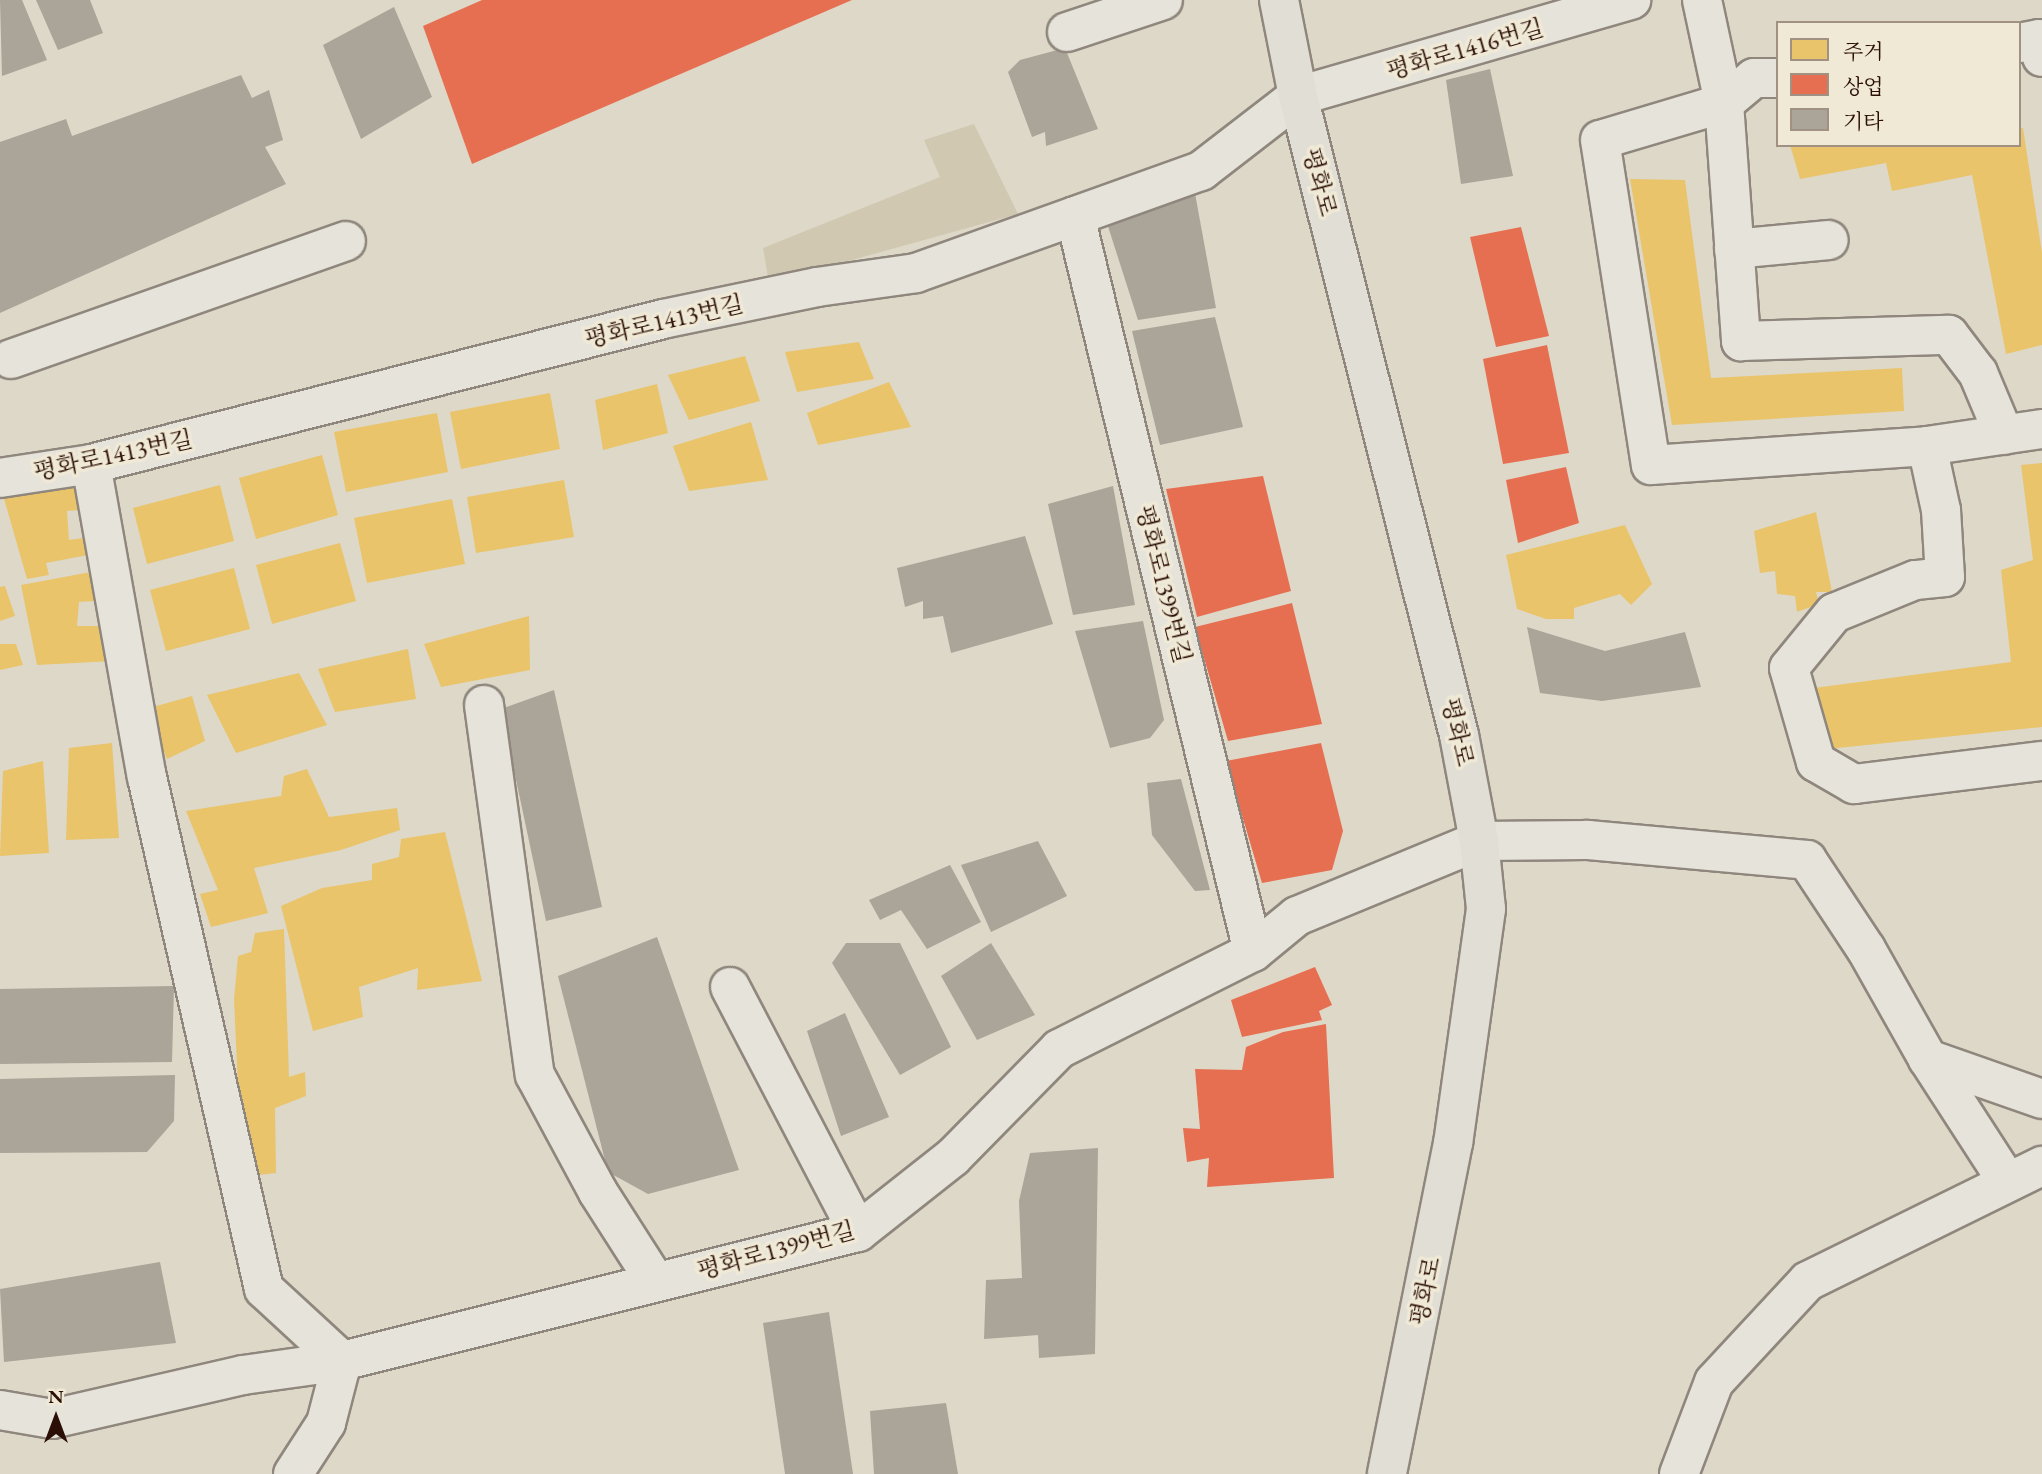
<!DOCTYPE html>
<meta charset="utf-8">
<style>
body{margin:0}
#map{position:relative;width:2042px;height:1474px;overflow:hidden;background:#ded8c8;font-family:"EB Garamond","Noto Serif KR",serif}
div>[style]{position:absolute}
.green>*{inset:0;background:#d1c8b2}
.homes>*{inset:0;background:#e9c46a}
.shops>*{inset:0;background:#e76f51}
.building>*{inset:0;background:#aaa499}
.roads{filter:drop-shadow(2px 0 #8f877d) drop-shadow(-2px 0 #8f877d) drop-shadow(0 2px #8f877d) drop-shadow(0 -2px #8f877d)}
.minor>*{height:38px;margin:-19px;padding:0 19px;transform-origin:19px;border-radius:19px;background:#e6e3db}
.major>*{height:38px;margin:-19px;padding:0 19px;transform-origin:19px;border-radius:19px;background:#e1ded5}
span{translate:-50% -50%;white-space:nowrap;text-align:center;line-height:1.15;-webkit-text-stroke:7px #efe9d6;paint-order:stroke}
.street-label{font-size:24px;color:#2b0e05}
.legend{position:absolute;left:1776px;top:21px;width:245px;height:126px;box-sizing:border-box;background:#efe9d6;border:2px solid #a19182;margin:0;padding:9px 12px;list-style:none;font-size:21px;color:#2b0e05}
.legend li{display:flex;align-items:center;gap:14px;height:35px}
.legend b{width:35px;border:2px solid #a19182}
.north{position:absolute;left:21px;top:1383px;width:70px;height:70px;-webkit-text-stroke:5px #efe9d6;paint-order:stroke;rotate:0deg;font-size:19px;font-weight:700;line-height:28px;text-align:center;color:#2b0e05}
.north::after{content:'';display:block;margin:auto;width:24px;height:32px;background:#2b0e05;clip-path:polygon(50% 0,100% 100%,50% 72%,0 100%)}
</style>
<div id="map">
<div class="green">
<i style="clip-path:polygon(974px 124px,1018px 214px,769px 283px,763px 248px,940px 177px,924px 140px)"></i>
</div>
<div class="homes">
<i style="clip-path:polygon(2023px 128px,2042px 253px,2042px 345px,2006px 354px,1972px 175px,1892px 191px,1886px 163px,1800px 179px,1790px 145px,2019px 145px,2019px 129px)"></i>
<i style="clip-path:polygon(1630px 179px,1685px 180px,1711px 378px,1902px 368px,1904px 411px,1672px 425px)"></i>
<i style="clip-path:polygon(859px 342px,874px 379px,797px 392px,785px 352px)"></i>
<i style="clip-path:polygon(745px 356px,760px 401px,689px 420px,668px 375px)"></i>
<i style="clip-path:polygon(889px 382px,911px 427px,818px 445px,807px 413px)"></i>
<i style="clip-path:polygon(657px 384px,668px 433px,603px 450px,595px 400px)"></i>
<i style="clip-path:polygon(550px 393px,560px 449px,461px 469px,450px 412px)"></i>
<i style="clip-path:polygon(437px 413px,448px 472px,346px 492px,334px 432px)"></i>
<i style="clip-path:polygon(751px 422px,768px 480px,689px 491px,673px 446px)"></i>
<i style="clip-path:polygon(322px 455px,338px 515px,256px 539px,239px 478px)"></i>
<i style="clip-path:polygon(2042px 463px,2042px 727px,1828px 749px,1814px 688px,2011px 662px,2001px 570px,2033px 560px,2021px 465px)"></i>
<i style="clip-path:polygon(564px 480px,574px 537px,476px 553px,467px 497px)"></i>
<i style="clip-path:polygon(73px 481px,79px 510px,67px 511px,69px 540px,84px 538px,88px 555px,46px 563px,49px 575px,27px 579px,3px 495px)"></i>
<i style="clip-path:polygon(220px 485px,234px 541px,147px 564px,133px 508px)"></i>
<i style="clip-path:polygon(452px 499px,465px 564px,367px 583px,354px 518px)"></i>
<i style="clip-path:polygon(1816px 512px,1832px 592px,1816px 592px,1819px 604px,1797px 612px,1795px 596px,1777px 594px,1775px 571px,1760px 573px,1754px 531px)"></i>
<i style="clip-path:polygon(1625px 525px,1652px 584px,1631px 605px,1620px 594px,1574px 608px,1574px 619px,1546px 619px,1517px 609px,1506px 555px)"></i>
<i style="clip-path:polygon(340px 543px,356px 601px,272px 624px,256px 565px)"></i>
<i style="clip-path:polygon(234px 568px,250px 629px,166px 651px,150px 590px)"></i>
<i style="clip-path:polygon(91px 572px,95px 601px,79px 602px,77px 626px,101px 626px,113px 661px,37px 665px,21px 585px)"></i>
<i style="clip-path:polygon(5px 586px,15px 616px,0 621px,0 587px)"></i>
<i style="clip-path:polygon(529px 616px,530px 670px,441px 687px,424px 644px)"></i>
<i style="clip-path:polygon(0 644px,16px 644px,23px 665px,0 670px)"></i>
<i style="clip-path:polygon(408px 649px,416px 699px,335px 712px,318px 669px)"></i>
<i style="clip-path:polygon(299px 673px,327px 725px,236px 753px,207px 695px)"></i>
<i style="clip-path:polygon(192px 696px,205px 741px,167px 759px,146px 709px)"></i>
<i style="clip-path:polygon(112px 743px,119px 838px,66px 840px,69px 748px)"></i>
<i style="clip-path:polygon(43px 761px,49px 853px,0 856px,3px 771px)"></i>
<i style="clip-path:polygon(307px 769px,329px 817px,397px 808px,400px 830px,341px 850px,254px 868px,268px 913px,211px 927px,200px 894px,218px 890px,186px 811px,281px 796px,284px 776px)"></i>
<i style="clip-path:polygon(445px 832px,482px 981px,417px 990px,418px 968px,359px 987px,363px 1017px,313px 1031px,281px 906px,322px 888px,372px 880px,372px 864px,399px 857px,401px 839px)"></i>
<i style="clip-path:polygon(284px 929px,289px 1077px,305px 1072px,306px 1096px,275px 1108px,276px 1173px,242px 1177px,234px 999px,238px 956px,251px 952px,255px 933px)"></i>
</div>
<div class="shops">
<i style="clip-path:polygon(482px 0,852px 0,472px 164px,423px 26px)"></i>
<i style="clip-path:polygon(1521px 227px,1549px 336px,1496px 347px,1470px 237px)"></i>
<i style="clip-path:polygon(1547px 345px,1569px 453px,1503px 464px,1483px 359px)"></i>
<i style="clip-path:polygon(1566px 467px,1579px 523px,1518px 543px,1506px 480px)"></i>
<i style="clip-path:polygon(1263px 476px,1291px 591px,1197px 617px,1166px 489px)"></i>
<i style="clip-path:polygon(1292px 603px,1322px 724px,1228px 741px,1195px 627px)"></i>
<i style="clip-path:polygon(1321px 743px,1343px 831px,1332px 870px,1262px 883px,1226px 761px)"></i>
<i style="clip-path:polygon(1315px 967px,1332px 1005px,1319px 1011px,1322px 1020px,1242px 1037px,1231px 1000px)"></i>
<i style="clip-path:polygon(1326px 1024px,1334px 1178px,1207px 1187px,1209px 1158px,1187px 1162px,1183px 1128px,1200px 1129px,1195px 1069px,1242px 1070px,1246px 1047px,1283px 1032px)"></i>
</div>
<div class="building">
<i style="clip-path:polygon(0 0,22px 0,47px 60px,2px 76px)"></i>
<i style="clip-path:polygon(36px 0,90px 0,103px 33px,58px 50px)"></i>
<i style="clip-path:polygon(394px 7px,432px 97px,361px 139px,323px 45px)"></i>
<i style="clip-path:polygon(1065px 48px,1098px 129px,1046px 146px,1045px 132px,1032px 137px,1008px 72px,1020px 60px)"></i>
<i style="clip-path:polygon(1490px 69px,1513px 176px,1461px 184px,1446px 80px)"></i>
<i style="clip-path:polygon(241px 75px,252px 98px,269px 90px,283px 140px,265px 147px,286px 184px,0 313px,0 142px,66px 119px,72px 136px)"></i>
<i style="clip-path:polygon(1194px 188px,1216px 308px,1138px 320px,1106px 220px)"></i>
<i style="clip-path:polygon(1215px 317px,1243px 427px,1160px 445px,1132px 331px)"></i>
<i style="clip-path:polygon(1113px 486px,1135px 605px,1073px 615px,1048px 504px)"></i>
<i style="clip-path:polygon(1025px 536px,1053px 624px,951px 653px,943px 616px,923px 619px,923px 601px,905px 607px,897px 568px)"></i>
<i style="clip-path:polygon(1143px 621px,1164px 720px,1150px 738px,1110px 748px,1075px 631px)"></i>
<i style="clip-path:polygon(1527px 627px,1605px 651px,1685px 632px,1701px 687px,1602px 701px,1540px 693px)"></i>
<i style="clip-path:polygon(554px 690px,602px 907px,546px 921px,501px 709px)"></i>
<i style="clip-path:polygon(1181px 779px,1210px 890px,1195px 891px,1152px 835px,1147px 783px)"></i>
<i style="clip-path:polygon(1038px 841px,1067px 896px,991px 932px,961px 865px)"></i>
<i style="clip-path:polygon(950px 865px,981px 922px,927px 949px,901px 910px,880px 920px,869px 900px)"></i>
<i style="clip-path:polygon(657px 937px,739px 1170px,648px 1194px,608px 1172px,558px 976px)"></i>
<i style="clip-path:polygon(846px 943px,900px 943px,951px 1047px,900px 1075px,832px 963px)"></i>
<i style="clip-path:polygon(991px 943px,1035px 1015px,977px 1040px,941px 976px)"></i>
<i style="clip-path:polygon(174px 986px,172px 1062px,0 1064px,0 989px)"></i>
<i style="clip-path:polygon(845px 1013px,889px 1117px,841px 1136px,807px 1031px)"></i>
<i style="clip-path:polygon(175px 1075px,174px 1121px,147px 1152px,0 1153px,0 1079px)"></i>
<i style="clip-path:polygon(1098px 1148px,1095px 1354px,1039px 1358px,1038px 1335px,984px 1339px,986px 1280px,1022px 1278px,1019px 1201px,1030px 1153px)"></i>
<i style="clip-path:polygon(160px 1262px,176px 1343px,4px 1362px,0 1289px)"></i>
<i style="clip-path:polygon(829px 1312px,853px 1474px,785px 1474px,763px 1323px)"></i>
<i style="clip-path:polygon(946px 1403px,958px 1474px,874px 1474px,870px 1411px)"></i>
</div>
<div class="roads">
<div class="minor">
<i style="left:1702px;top:0;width:105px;rotate:77.9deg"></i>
<i style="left:1724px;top:103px;width:239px;rotate:85.9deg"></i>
<i style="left:1741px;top:341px;width:208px;rotate:-1.7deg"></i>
<i style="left:1949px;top:335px;width:48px;rotate:52.7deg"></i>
<i style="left:1978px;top:373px;width:67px;rotate:67.2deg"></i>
<i style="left:1067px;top:32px;width:101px;rotate:-18.4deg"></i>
<i style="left:2019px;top:43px;width:20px;rotate:-11deg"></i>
<i style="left:2039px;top:39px;width:18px;rotate:81deg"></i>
<i style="left:1778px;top:78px;width:24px;rotate:180deg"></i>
<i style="left:1754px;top:78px;width:39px;rotate:140deg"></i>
<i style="left:1724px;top:103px;width:129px;rotate:163.4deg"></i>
<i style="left:1600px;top:140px;width:329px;rotate:81.1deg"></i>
<i style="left:1651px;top:465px;width:277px;rotate:-3.9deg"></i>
<i style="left:1927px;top:446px;width:116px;rotate:-8.4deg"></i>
<i style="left:1075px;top:216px;width:757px;rotate:76.4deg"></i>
<i style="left:1734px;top:249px;width:95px;rotate:-5.4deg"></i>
<i style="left:11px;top:359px;width:355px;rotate:-19.4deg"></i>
<i style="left:1927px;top:446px;width:66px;rotate:77.7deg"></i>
<i style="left:1941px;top:510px;width:67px;rotate:86.6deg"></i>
<i style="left:1945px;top:577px;width:30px;rotate:174deg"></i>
<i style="left:1915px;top:580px;width:87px;rotate:157.8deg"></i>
<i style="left:1834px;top:613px;width:71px;rotate:129.3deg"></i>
<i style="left:1789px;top:668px;width:98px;rotate:74deg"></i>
<i style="left:1816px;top:762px;width:44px;rotate:30.1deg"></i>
<i style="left:1854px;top:784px;width:189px;rotate:-7deg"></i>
<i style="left:91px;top:464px;width:318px;rotate:79.9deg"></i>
<i style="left:147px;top:777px;width:525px;rotate:77.13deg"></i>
<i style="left:264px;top:1289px;width:106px;rotate:42.7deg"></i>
<i style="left:0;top:478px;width:92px;rotate:-8.7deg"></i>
<i style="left:91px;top:464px;width:590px;rotate:-14.22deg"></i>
<i style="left:663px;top:319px;width:157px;rotate:-11.7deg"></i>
<i style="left:817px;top:287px;width:100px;rotate:-8deg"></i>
<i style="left:916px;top:273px;width:303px;rotate:-19.7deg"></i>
<i style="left:1201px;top:171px;width:123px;rotate:-37.7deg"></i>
<i style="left:1298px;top:96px;width:347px;rotate:-16.1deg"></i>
<i style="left:484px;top:705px;width:373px;rotate:82.2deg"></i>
<i style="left:535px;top:1075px;width:133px;rotate:61.7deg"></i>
<i style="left:598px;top:1192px;width:106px;rotate:57.4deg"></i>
<i style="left:730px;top:987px;width:276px;rotate:62.4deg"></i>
<i style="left:1928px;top:1059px;width:145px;rotate:57.1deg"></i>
<i style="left:0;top:1410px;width:53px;rotate:9.8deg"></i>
<i style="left:52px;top:1419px;width:196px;rotate:-13deg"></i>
<i style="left:243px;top:1375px;width:100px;rotate:-8deg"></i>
<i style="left:293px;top:1474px;width:61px;rotate:-57.1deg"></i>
<i style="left:326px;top:1423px;width:64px;rotate:-75.5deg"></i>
<i style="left:342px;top:1361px;width:532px;rotate:-14.04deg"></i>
<i style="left:858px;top:1232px;width:121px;rotate:-38.3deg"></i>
<i style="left:953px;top:1157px;width:151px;rotate:-45.5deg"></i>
<i style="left:1059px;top:1049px;width:217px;rotate:-26.6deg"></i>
<i style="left:1253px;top:952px;width:57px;rotate:-39.3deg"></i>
<i style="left:1297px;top:916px;width:197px;rotate:-22.4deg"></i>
<i style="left:1479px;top:841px;width:109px;rotate:-0.5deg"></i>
<i style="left:1588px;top:840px;width:220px;rotate:5.2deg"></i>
<i style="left:1807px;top:860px;width:107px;rotate:56.5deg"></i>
<i style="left:1866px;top:949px;width:126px;rotate:60.6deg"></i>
<i style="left:1928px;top:1059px;width:121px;rotate:19.3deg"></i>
<i style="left:1679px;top:1474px;width:98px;rotate:-69.2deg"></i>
<i style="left:1714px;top:1382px;width:138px;rotate:-47.1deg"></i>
<i style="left:1808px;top:1281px;width:261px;rotate:-26.2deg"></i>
</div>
<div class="major">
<i style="left:1279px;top:0;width:98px;rotate:78.8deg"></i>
<i style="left:1298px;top:96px;width:659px;rotate:75.86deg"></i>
<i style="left:1459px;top:735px;width:108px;rotate:79.3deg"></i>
<i style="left:1479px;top:841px;width:68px;rotate:84.1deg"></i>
<i style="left:1486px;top:909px;width:236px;rotate:98deg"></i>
<i style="left:1453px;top:1143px;width:338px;rotate:101.3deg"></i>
</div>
</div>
<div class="street-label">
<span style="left:1465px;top:49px;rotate:-16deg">평화로1416번길</span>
<span style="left:1320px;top:182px;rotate:75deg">평화로</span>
<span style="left:664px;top:321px;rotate:-13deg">평화로1413번길</span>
<span style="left:113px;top:455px;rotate:-12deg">평화로1413번길</span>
<span style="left:1164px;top:584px;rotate:76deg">평화로1399번길</span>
<span style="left:1458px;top:732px;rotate:77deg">평화로</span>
<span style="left:776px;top:1250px;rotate:-15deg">평화로1399번길</span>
<span style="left:1425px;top:1291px;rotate:-78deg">평화로</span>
</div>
<ul class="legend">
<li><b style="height:19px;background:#e9c46a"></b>주거</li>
<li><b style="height:19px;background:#e76f51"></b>상업</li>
<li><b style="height:19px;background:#aaa499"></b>기타</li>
</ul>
<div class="north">N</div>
</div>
